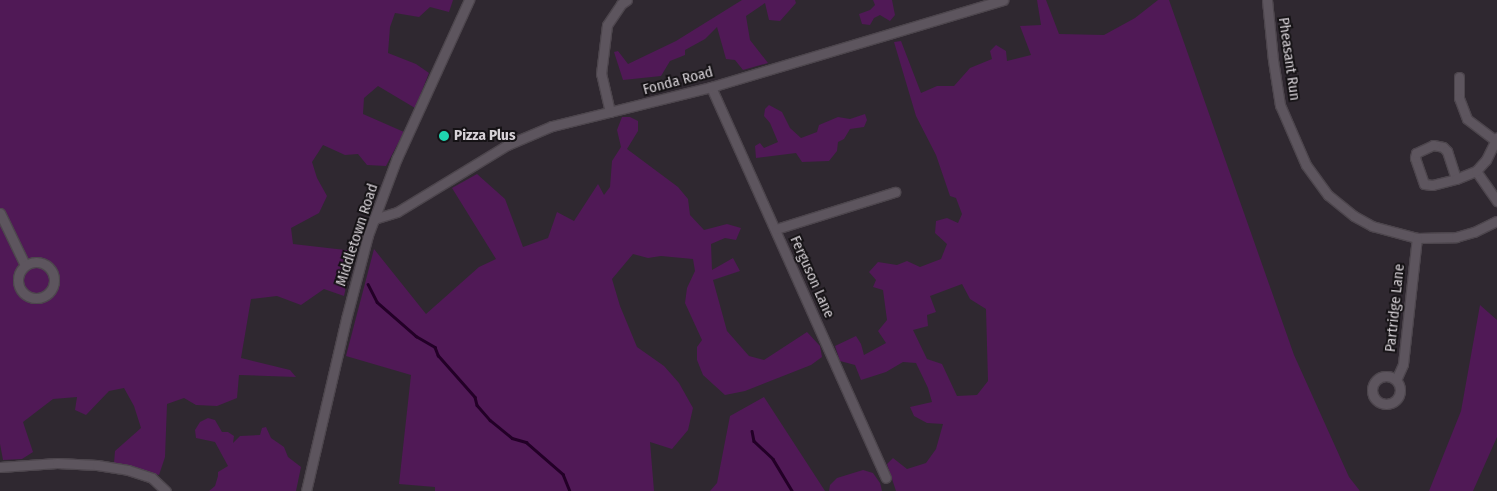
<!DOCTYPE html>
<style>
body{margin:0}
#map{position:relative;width:1497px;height:491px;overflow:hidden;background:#2f2830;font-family:"Fira Sans Condensed",sans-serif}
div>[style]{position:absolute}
.green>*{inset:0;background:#501956}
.stream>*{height:2.5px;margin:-1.25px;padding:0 1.25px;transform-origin:1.25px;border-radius:1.25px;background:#230027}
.roads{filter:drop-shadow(1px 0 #4d464d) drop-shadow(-1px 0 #4d464d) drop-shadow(0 1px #4d464d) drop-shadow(0 -1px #4d464d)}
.minor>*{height:9px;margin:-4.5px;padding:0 4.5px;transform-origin:4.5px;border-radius:4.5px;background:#5d555e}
.minor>.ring{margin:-4.5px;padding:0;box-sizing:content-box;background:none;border:9px solid #5d555e;border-radius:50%}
.dots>*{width:14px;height:14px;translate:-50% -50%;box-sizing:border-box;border:2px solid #151215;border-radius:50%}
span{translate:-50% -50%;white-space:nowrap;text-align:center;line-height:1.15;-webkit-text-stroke:4px #151215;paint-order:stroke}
.street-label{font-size:15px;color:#d7d2d7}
.poi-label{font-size:15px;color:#d7d2d7;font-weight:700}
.left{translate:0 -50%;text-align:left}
</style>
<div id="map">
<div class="green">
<i style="clip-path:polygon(0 0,453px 0,449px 12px,430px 7px,419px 17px,395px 13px,390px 27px,388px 53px,416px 64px,429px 73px,415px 108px,378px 86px,364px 98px,363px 114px,404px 132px,386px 166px,367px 165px,358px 154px,345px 155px,323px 145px,312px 162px,317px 178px,327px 196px,319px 213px,291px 228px,293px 244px,354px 251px,344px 296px,324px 289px,301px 305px,277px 296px,251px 299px,241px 358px,290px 370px,296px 377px,239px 375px,237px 398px,217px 406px,196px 405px,184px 398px,167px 404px,165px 457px,159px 475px,114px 463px,115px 451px,141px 428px,134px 406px,124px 388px,109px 391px,86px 415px,75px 410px,77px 397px,53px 399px,23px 422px,33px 452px,22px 459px,3px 460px,0 444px)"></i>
<i style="clip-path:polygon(742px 0,795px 0,796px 3px,780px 21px,769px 20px,765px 3px,746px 16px,750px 40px,768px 63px,743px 70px,735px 60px,726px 59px,717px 27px,705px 39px,685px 50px,685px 55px,670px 61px,661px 76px,623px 80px,614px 52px,618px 51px,628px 64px,676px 41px)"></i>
<i style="clip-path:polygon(873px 0,892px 0,895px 15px,890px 21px,880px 15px,874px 18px,870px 25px,862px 24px,859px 14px,870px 10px,875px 5px)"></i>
<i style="clip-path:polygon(evenodd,1037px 0,1046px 0,1059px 34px,1104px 35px,1135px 18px,1158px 0,1169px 0,1294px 355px,1349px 477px,1360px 491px,896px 491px,887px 464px,893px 458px,907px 469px,926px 463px,936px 449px,943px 424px,927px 423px,914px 416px,910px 407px,932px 402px,928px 388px,916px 363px,903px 362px,886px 372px,861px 380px,855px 365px,840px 361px,835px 346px,856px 336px,861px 344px,864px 355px,886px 343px,878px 331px,887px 320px,883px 290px,873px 287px,876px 280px,869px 272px,878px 262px,897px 265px,907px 261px,920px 267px,941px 259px,947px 244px,935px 233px,936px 221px,947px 218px,958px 223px,962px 214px,956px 198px,950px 196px,936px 155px,916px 116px,894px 42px,901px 41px,921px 93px,937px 86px,954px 86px,970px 68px,992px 59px,990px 51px,996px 45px,1006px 51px,1007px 61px,1031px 55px,1020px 26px,1041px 25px,1037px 0,962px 284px,970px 299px,986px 309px,988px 381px,977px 395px,957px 396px,942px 364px,927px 359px,913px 330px,928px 326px,927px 315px,936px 312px,930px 296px,962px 284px)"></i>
<i style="clip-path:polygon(769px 105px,782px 112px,790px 128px,801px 138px,817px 132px,819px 125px,838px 117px,850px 119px,865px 114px,867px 120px,864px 127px,850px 129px,844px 139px,838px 142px,837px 151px,829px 161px,802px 162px,796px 153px,756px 158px,755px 146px,760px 143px,764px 148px,778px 142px,770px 123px,764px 116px,765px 109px)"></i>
<i style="clip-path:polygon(622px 117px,630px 117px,638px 121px,638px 131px,627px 149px,678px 187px,688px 199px,690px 215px,704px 230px,727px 224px,741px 228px,736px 240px,725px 238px,711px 244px,712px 270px,733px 258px,740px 271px,713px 280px,727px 331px,749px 356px,764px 360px,807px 332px,820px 346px,822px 357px,811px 365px,745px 391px,725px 395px,703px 375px,697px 360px,697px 347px,702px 340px,685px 303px,687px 288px,695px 271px,693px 259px,661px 256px,648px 258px,633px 254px,612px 279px,620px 306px,637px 347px,664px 366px,679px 383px,693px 408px,688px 430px,672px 449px,650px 442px,654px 491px,435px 491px,435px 487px,399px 484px,411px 375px,346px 356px,374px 249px,426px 314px,479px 267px,496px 259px,452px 188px,477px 174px,505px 199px,523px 247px,548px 238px,557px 212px,574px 221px,598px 184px,604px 195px,610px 187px,612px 161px,621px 147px,617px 130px)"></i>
<i style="clip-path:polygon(1480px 305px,1497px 320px,1497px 437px,1473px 491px,1429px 491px,1461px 411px)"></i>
<i style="clip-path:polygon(764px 397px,825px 491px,710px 491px,717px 483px,730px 416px)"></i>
<i style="clip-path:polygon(208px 418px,215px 420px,222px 432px,228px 432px,234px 436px,233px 443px,240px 436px,260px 435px,262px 428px,266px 427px,271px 438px,284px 447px,288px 457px,301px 467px,296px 491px,209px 491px,215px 486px,218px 476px,218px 472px,228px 466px,215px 442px,196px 438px,195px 430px,200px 422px)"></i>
<i style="clip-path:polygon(863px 470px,873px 473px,880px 483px,882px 491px,829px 491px,830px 485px,837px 478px)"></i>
</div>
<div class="stream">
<i style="left:368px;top:284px;width:20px;rotate:63deg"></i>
<i style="left:377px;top:302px;width:52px;rotate:41.1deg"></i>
<i style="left:416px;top:336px;width:22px;rotate:30deg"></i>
<i style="left:435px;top:347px;width:9px;rotate:69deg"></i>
<i style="left:438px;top:355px;width:56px;rotate:48.6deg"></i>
<i style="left:475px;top:397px;width:8px;rotate:76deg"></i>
<i style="left:477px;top:405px;width:20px;rotate:49deg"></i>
<i style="left:490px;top:420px;width:28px;rotate:39deg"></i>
<i style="left:512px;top:438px;width:15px;rotate:16deg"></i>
<i style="left:526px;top:442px;width:49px;rotate:40.9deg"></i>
<i style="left:563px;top:474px;width:18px;rotate:68deg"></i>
<i style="left:752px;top:431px;width:10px;rotate:79deg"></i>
<i style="left:754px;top:441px;width:26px;rotate:43deg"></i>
<i style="left:773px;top:459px;width:37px;rotate:59deg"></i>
</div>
<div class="roads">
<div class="minor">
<i style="left:1267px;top:0;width:60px;rotate:84.3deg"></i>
<i style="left:1273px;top:60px;width:46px;rotate:81.2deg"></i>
<i style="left:1280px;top:105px;width:65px;rotate:66.6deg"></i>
<i style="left:1306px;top:165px;width:37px;rotate:54deg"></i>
<i style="left:1328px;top:195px;width:33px;rotate:39deg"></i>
<i style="left:1354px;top:216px;width:21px;rotate:29deg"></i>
<i style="left:1372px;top:226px;width:47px;rotate:14.9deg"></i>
<i style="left:1417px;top:238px;width:39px;rotate:-1deg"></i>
<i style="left:1456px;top:237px;width:19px;rotate:-16deg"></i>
<i style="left:1474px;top:232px;width:25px;rotate:-26deg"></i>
<i style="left:1459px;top:77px;width:21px;rotate:90deg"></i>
<i style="left:1459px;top:98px;width:22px;rotate:69deg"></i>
<i style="left:1467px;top:119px;width:35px;rotate:37deg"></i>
<i style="left:711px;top:87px;width:428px;rotate:65.9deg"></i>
<i style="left:610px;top:112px;width:39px;rotate:-103deg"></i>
<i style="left:601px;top:74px;width:49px;rotate:-83deg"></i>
<i style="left:607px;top:25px;width:25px;rotate:-56deg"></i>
<i style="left:621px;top:4px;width:7px;rotate:-34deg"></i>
<i style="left:1433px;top:145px;width:10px;rotate:11deg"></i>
<i style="left:1443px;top:147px;width:6px;rotate:45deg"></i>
<i style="left:1447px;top:151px;width:29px;rotate:72deg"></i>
<i style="left:1456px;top:179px;width:25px;rotate:166deg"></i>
<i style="left:1432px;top:185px;width:8px;rotate:-173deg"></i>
<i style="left:1424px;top:184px;width:28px;rotate:-109deg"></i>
<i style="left:1415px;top:158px;width:5px;rotate:-79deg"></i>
<i style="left:1416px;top:153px;width:19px;rotate:-25deg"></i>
<i style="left:1476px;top:171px;width:37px;rotate:55deg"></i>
<i style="left:1456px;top:179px;width:22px;rotate:-22deg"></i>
<i style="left:1476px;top:171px;width:15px;rotate:-48deg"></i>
<i style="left:1486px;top:160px;width:25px;rotate:-64deg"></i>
<i style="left:0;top:213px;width:58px;rotate:64.3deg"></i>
<i style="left:374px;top:219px;width:24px;rotate:-17deg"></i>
<i style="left:397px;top:212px;width:129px;rotate:-31.3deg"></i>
<i style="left:507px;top:145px;width:49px;rotate:-22.9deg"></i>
<i style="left:552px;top:126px;width:164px;rotate:-13.8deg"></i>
<i style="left:711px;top:87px;width:305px;rotate:-16.6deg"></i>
<i style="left:776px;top:229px;width:125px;rotate:-17.3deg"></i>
<i class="ring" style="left:18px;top:262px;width:27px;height:27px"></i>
<i class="ring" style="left:1372px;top:376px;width:19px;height:19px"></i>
<i style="left:1396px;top:380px;width:17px;rotate:-66deg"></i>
<i style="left:1403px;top:364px;width:127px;rotate:-83.7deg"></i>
<i style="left:0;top:467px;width:57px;rotate:-4deg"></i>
<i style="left:57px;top:463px;width:40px;rotate:2.9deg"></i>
<i style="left:97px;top:465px;width:31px;rotate:9deg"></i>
<i style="left:128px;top:470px;width:25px;rotate:18deg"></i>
<i style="left:152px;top:478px;width:19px;rotate:43deg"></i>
<i style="left:306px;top:491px;width:177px;rotate:-76.9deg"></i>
<i style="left:346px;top:319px;width:87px;rotate:-75.3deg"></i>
<i style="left:368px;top:235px;width:82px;rotate:-69.4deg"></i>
<i style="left:397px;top:158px;width:174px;rotate:-65.5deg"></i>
</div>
</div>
<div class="dots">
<i style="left:444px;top:136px;background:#1fd5b0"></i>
</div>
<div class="street-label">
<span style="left:1289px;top:59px;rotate:82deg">Pheasant Run</span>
<span style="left:678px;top:81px;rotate:-15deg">Fonda Road</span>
<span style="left:357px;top:235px;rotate:-72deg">Middletown Road</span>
<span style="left:812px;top:277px;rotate:66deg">Ferguson Lane</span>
<span style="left:1395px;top:308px;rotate:-84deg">Partridge Lane</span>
</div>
<div class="poi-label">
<span class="left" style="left:454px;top:136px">Pizza Plus</span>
</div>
</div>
